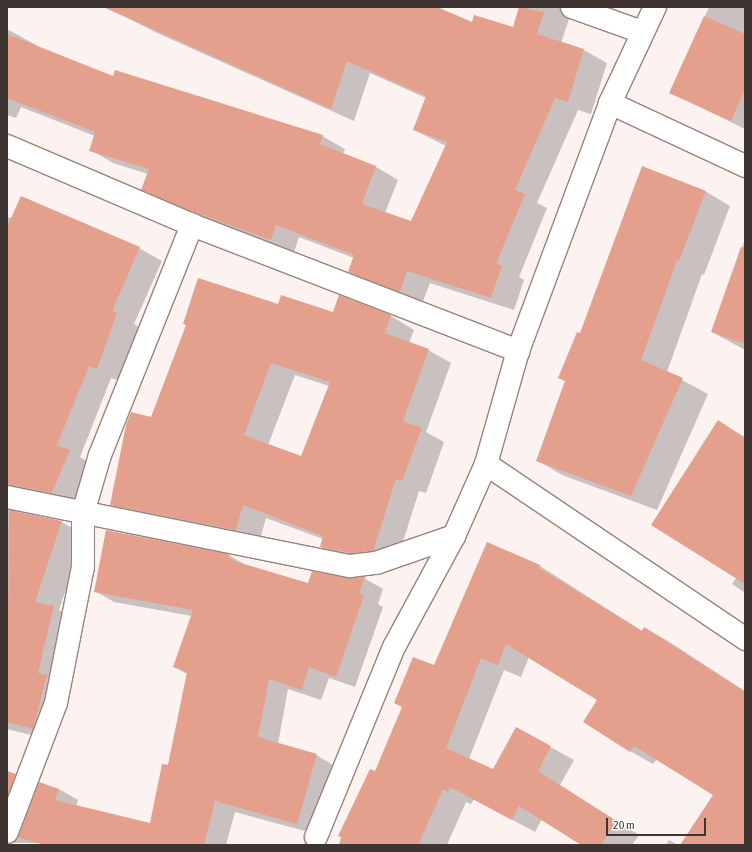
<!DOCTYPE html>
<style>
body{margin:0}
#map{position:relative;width:752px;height:852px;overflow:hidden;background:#fcf2ef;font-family:"Asap Condensed",sans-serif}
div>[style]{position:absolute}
.shadow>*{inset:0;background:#0003}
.building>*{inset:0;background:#e5a08d}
.roads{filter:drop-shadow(1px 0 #99827b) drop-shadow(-1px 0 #99827b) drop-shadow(0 1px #99827b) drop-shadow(0 -1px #99827b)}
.minor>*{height:22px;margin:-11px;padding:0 11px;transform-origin:11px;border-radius:11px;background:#fff}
span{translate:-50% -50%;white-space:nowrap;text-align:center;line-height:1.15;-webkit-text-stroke:4px #fff;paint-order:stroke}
.frame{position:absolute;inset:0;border:8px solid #3e3431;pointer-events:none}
.scale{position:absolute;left:606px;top:818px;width:100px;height:18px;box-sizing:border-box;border:2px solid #3e3431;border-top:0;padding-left:5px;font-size:12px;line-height:14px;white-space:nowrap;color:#3e3431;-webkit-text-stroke:3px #fff;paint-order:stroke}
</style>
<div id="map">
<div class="shadow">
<i style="clip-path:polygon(107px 7px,435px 7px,472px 24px,514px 28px,520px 7px,573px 7px,561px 43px,584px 50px,607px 63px,591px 114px,578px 110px,537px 203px,547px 208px,519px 277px,524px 280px,514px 310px,430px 283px,422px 304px,371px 284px,349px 271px,354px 258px,299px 237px,294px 252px,165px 202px,142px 189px,148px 174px,113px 163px,91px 150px,95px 136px,21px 107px,16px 118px,7px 115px,7px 29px,45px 50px,114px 77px,322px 136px,345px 149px,343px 154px,376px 167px,398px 180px,385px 213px,412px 223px,446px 146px,414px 130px,426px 98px,370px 73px,354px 121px,155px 32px)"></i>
<i style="clip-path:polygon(709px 7px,745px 7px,745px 129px,671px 93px)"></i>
<i style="clip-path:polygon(705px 191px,730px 206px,704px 275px,702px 274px,667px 372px,708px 394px,657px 510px,562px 475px,537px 460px,566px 382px,559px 378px,581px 334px)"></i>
<i style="clip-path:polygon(7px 217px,139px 248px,162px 261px,134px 324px,139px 327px,120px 381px,111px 378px,80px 457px,92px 464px,75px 506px,17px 507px,17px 513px,62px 522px,84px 535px,59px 610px,76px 620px,69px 689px,55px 741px,7px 729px)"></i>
<i style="clip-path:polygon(745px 239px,745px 350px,712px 332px)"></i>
<i style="clip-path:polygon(evenodd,340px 297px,391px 316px,414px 330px,409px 343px,428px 350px,451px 363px,426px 432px,444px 442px,426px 493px,419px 491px,396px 564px,344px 560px,321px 547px,323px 539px,266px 518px,259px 543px,134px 518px,111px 504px,151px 419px,279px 305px,334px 313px,340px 297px,295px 375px,329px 386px,302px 457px,268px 445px,295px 375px)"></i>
<i style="clip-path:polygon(718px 422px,745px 437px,745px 593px,732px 584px,736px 578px)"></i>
<i style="clip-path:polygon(106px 531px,229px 555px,247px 566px,309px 584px,364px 578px,383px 589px,378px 604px,383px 607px,355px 687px,329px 678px,321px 700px,288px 689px,278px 744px,316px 755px,335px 766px,316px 834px,235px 812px,226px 845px,7px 843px,7px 772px,34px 785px,14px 842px,59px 789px,78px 800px,76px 806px,151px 824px,168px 766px,187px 674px,174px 667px,192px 616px,114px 602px,95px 591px)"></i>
<i style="clip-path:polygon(488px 543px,540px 566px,642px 631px,645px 628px,668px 641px,745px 691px,745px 845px,681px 845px,714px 795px,657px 759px,653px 764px,630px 751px,599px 700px,529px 657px,521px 677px,504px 670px,469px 759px,494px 770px,516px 728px,574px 760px,560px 785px,639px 835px,632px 845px,583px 845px,542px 819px,535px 832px,474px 799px,471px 804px,466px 802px,447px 845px,341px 845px,375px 772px,434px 667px)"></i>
<i style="clip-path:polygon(669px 840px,678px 845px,666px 845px)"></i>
</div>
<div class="building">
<i style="clip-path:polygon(103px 7px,437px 7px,472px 22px,474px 15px,513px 27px,519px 7px,544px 12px,537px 34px,584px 49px,568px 102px,555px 98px,515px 190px,525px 194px,496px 264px,502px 266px,491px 298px,407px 271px,400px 292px,348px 272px,354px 255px,276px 225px,271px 240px,197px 213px,141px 190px,149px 169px,89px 151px,95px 132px,7px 98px,7px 34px,113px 76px,115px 70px,323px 135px,320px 144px,376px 166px,362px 204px,411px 221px,447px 142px,413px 130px,426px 96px,347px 61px,331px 109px)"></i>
<i style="clip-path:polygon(704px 16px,745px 34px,745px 89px,731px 121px,669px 93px)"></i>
<i style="clip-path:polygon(642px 166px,706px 191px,679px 261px,677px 260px,641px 360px,683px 378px,631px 496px,536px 461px,565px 381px,558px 378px,577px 332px,580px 333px)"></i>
<i style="clip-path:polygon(21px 196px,140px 247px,112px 311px,117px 313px,97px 369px,89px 366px,57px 445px,70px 450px,52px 493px,7px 484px,7px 227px)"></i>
<i style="clip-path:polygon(741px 247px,745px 248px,745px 344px,711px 332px)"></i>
<i style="clip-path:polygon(evenodd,198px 278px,278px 304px,281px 295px,333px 312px,339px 295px,391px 315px,385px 333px,429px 349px,403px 421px,422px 428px,402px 481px,396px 479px,373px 551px,351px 553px,320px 547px,323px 536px,243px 505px,236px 530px,110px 505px,126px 425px,131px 412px,151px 417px,186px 325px,183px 324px,198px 278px,271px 363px,330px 382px,301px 456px,244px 435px,271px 363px)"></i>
<i style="clip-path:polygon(718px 420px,745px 438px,745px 584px,651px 525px)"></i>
<i style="clip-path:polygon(9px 510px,62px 521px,35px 602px,54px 606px,38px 673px,47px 675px,33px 729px,7px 722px)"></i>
<i style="clip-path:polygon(106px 530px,229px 554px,229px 557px,234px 561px,308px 583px,312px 571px,348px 578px,365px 577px,359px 593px,364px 595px,336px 677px,309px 667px,302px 690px,269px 679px,258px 737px,317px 754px,297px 824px,215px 801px,204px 845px,44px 845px,18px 837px,39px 782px,59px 789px,55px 800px,150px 823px,162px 764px,168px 765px,187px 672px,173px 667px,193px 610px,94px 592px)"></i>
<i style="clip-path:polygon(487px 542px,540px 565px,539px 568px,642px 631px,644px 627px,745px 692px,745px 845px,680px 845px,713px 795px,634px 746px,630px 752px,583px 722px,597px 700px,506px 644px,498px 665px,481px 658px,446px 748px,493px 769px,516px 727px,551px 746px,538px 771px,616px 821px,601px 845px,581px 845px,519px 806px,512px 820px,450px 787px,448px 792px,443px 789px,418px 845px,339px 845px,341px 837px,338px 836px,370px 769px,375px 771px,402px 707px,394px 703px,413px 657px,434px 665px)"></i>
<i style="clip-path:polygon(7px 771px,16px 774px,7px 797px)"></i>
</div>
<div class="roads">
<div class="minor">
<i style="left:572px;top:7px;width:74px;rotate:19.7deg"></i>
<i style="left:610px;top:103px;width:149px;rotate:25deg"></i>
<i style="left:7px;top:146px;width:201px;rotate:23.1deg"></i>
<i style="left:192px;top:225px;width:350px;rotate:21.1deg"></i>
<i style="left:486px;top:464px;width:313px;rotate:34deg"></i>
<i style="left:7px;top:497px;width:350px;rotate:11.4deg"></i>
<i style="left:350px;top:566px;width:26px;rotate:-7deg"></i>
<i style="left:376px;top:563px;width:83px;rotate:-19.1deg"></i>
<i style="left:7px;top:832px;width:138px;rotate:-69.2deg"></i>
<i style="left:56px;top:703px;width:139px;rotate:-78.8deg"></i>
<i style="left:83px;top:567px;width:54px;rotate:-90deg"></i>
<i style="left:83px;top:513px;width:60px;rotate:-73.7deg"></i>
<i style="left:100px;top:455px;width:248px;rotate:-68.2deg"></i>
<i style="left:316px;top:837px;width:205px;rotate:-67.7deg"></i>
<i style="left:394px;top:647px;width:126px;rotate:-61.6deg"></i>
<i style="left:454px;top:536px;width:79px;rotate:-66deg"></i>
<i style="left:486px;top:464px;width:117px;rotate:-74.2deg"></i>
<i style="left:518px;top:351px;width:265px;rotate:-69.6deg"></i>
<i style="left:610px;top:103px;width:106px;rotate:-64.9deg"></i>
</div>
</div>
<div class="frame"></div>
<div class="scale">20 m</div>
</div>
